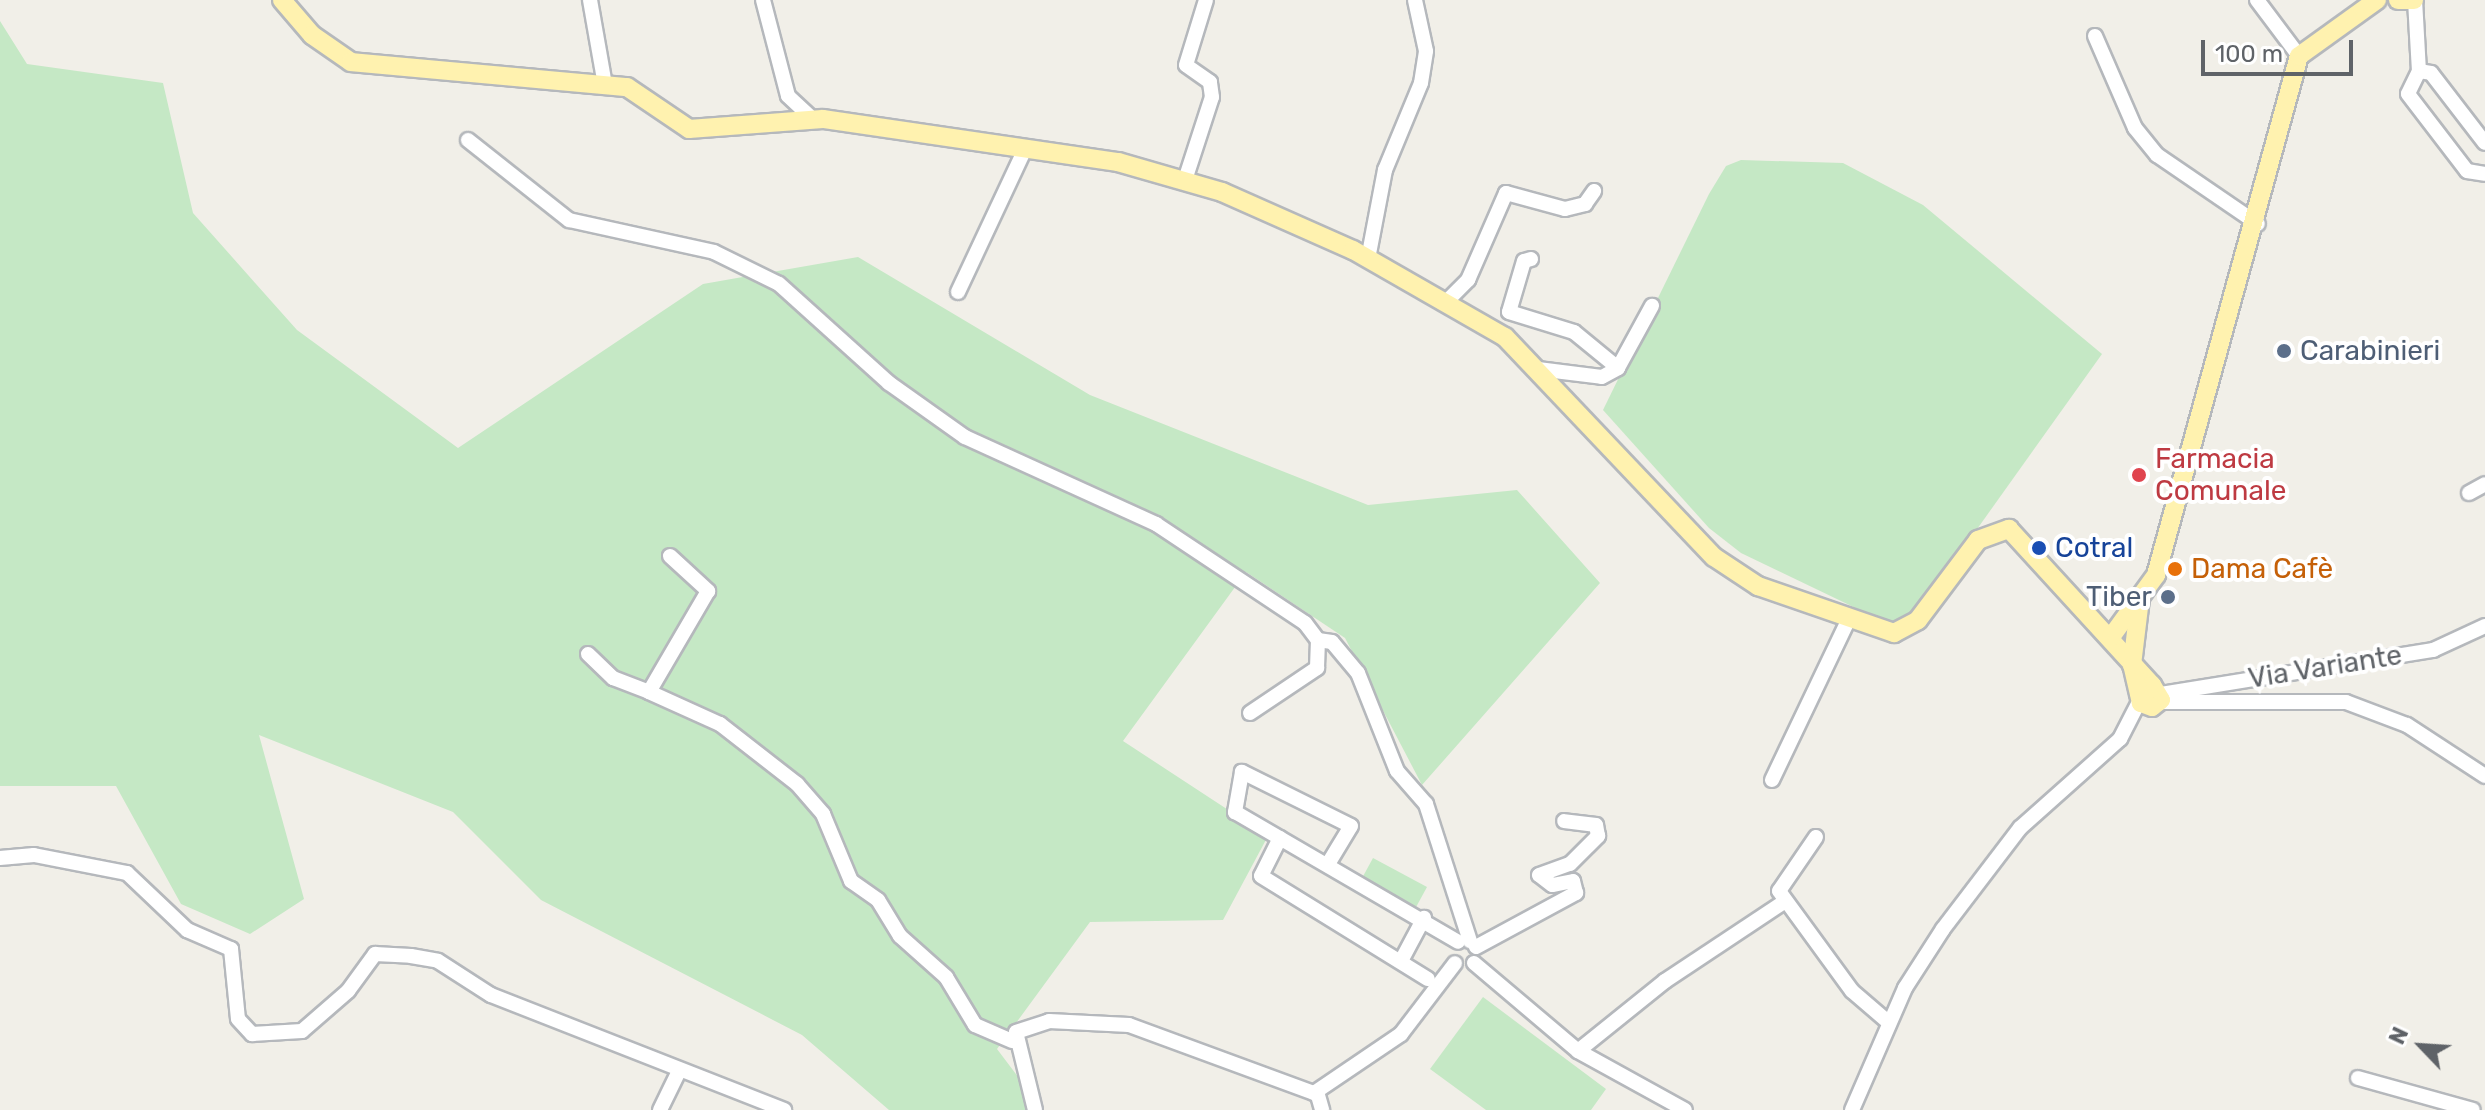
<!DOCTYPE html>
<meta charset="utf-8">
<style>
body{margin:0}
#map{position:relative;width:2485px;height:1110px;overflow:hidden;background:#f1efe8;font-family:Rubik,sans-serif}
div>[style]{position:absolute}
.green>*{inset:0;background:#c5e8c5}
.roads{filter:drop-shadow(2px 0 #b5b8bc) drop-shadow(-2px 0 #b5b8bc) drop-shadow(0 2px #b5b8bc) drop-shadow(0 -2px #b5b8bc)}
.minor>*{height:14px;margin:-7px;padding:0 7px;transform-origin:7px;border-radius:7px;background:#fff}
.major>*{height:18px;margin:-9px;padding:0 9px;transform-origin:9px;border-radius:9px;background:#fff2af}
.dots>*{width:22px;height:22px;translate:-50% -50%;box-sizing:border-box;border:4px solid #fff;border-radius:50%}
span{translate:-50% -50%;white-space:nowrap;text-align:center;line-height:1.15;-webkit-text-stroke:8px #fff;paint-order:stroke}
.service-label{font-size:28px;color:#4e5e75}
.left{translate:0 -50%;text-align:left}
.right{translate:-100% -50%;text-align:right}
.health-label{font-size:28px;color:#be3a42}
.transit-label{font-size:28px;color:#164399}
.food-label{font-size:28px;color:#c56008}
.street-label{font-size:28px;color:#5f6368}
.north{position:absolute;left:2381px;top:1006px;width:80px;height:80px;-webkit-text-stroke:6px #fff;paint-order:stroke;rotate:295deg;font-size:22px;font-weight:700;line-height:32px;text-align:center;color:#5f6368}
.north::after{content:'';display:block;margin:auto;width:28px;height:36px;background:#5f6368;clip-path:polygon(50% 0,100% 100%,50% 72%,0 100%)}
.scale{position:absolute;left:2201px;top:40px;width:152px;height:36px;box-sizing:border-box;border:4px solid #5f6368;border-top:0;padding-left:10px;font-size:24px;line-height:28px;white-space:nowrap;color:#5f6368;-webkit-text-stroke:6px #fff;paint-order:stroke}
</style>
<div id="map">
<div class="green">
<i style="clip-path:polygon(0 21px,27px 64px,163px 83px,193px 213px,297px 330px,458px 448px,703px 284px,858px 257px,1090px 395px,1368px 505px,1517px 490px,1600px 583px,1422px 785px,1345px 638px,1246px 572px,1123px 741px,1268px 836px,1223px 920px,1090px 922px,997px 1049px,1043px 1110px,889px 1110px,802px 1035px,541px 900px,453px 812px,259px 735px,304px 899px,250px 934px,181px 904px,116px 786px,0 786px)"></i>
<i style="clip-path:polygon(1741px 160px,1843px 163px,1923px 205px,2102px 354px,1915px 616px,1891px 625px,1741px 553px,1709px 528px,1603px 410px,1709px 194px,1726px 166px)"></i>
<i style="clip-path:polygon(1373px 858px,1427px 887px,1415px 909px,1361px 880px)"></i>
<i style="clip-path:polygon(1483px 997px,1606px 1089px,1591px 1110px,1486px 1110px,1430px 1069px)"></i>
</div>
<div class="roads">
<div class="minor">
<i style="left:590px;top:0;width:86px;rotate:80deg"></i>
<i style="left:763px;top:0;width:99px;rotate:75.4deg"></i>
<i style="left:788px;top:96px;width:34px;rotate:43deg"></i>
<i style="left:2257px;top:0;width:70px;rotate:53.1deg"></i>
<i style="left:2415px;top:0;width:71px;rotate:86.8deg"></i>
<i style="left:2095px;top:36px;width:100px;rotate:66.5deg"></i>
<i style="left:2135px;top:128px;width:35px;rotate:51deg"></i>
<i style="left:2157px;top:155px;width:122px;rotate:34.3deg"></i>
<i style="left:2419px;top:71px;width:25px;rotate:116deg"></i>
<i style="left:2408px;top:94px;width:97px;rotate:52.5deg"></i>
<i style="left:2467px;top:171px;width:18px;rotate:9deg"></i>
<i style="left:2419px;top:71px;width:12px;rotate:9deg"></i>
<i style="left:2431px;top:73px;width:88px;rotate:52.4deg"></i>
<i style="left:468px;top:140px;width:129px;rotate:38.4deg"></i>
<i style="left:569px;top:220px;width:148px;rotate:12.4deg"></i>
<i style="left:714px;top:252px;width:72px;rotate:26.2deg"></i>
<i style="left:779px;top:284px;width:148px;rotate:42deg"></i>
<i style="left:889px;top:383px;width:93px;rotate:35.4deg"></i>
<i style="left:965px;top:437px;width:210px;rotate:24.5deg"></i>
<i style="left:1156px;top:524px;width:179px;rotate:33.6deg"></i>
<i style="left:1305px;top:623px;width:21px;rotate:53deg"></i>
<i style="left:1185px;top:180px;width:87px;rotate:-72deg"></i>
<i style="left:1212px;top:97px;width:15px;rotate:-98deg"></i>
<i style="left:1210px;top:82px;width:29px;rotate:-145deg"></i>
<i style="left:1186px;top:65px;width:68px;rotate:-72.9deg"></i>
<i style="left:1368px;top:259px;width:91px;rotate:-79.2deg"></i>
<i style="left:1385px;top:170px;width:94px;rotate:-67.5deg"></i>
<i style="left:1421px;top:83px;width:32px;rotate:-81deg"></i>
<i style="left:1426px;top:51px;width:52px;rotate:-102.2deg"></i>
<i style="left:1531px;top:259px;width:7px;rotate:164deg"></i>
<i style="left:1524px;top:261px;width:53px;rotate:106.4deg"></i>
<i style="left:1509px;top:312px;width:68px;rotate:17.1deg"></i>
<i style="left:1574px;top:332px;width:57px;rotate:39.3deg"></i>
<i style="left:958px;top:292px;width:153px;rotate:-64.9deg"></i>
<i style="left:1445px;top:303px;width:33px;rotate:-45deg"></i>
<i style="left:1468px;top:280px;width:95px;rotate:-66.4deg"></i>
<i style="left:1506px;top:193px;width:61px;rotate:15.2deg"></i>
<i style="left:1565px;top:209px;width:21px;rotate:-14deg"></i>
<i style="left:1585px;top:204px;width:16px;rotate:-55deg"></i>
<i style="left:1538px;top:369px;width:64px;rotate:7.1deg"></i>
<i style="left:1602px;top:377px;width:18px;rotate:-29deg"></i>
<i style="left:1618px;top:368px;width:71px;rotate:-61.3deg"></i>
<i style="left:2469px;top:493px;width:18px;rotate:-29deg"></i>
<i style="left:670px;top:556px;width:52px;rotate:42.6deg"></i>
<i style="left:708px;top:591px;width:117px;rotate:120.3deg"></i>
<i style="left:649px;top:692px;width:78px;rotate:24.3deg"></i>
<i style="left:720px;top:724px;width:98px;rotate:37.9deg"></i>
<i style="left:797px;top:784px;width:40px;rotate:49deg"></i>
<i style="left:823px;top:814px;width:73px;rotate:67.3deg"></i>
<i style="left:851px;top:881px;width:33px;rotate:35deg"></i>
<i style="left:878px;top:900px;width:42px;rotate:58.6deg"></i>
<i style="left:900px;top:936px;width:62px;rotate:41.7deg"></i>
<i style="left:946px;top:977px;width:56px;rotate:58.9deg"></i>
<i style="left:975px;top:1025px;width:40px;rotate:23.4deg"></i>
<i style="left:588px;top:654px;width:35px;rotate:44deg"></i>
<i style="left:613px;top:678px;width:39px;rotate:21deg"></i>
<i style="left:2161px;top:694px;width:276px;rotate:-9.2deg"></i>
<i style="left:2433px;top:650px;width:57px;rotate:-24.8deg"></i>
<i style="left:2159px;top:702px;width:187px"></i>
<i style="left:2346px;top:702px;width:65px;rotate:20.7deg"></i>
<i style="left:2407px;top:725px;width:93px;rotate:33.2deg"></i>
<i style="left:1250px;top:713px;width:81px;rotate:-33.9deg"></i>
<i style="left:1317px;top:668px;width:28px;rotate:-88deg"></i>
<i style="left:1318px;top:640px;width:14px;rotate:8deg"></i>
<i style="left:1332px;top:642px;width:40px;rotate:50deg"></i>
<i style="left:1358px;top:673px;width:105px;rotate:68.3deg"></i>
<i style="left:1397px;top:771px;width:44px;rotate:48.7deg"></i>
<i style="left:1426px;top:804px;width:144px;rotate:72.2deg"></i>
<i style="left:1772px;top:780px;width:176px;rotate:-64.5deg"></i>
<i style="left:1816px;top:837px;width:65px;rotate:124.4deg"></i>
<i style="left:1779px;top:891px;width:124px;rotate:53.9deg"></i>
<i style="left:1852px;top:991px;width:48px;rotate:40.7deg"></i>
<i style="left:1280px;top:838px;width:42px;rotate:116.6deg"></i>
<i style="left:1261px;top:876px;width:196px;rotate:31.7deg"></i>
<i style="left:0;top:858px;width:34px;rotate:-5deg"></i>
<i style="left:34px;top:855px;width:95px;rotate:11deg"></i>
<i style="left:127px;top:873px;width:83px;rotate:43.5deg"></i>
<i style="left:187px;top:930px;width:48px;rotate:23.4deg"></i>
<i style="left:231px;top:949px;width:70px;rotate:84.3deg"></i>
<i style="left:238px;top:1019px;width:21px;rotate:47deg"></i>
<i style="left:252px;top:1034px;width:50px;rotate:-3.4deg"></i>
<i style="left:302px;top:1031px;width:61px;rotate:-41deg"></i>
<i style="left:348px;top:991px;width:46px;rotate:-53.9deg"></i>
<i style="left:375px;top:954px;width:36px;rotate:3deg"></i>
<i style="left:411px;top:956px;width:27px;rotate:10deg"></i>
<i style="left:438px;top:961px;width:63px;rotate:32.7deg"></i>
<i style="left:491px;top:995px;width:315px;rotate:21.4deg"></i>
<i style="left:1328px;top:864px;width:44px;rotate:-58.8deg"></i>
<i style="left:1351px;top:826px;width:122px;rotate:-153.6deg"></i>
<i style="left:1242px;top:772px;width:41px;rotate:99.9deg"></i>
<i style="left:1235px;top:812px;width:258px;rotate:30.2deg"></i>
<i style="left:1476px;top:947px;width:114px;rotate:-28.4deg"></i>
<i style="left:1576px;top:893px;width:12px;rotate:-104deg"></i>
<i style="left:1573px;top:881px;width:21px;rotate:169deg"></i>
<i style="left:1552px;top:885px;width:16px;rotate:-142deg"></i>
<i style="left:1539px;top:875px;width:33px;rotate:-20deg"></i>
<i style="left:1570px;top:864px;width:40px;rotate:-45deg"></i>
<i style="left:1598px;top:836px;width:11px;rotate:-100deg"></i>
<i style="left:1596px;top:825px;width:32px;rotate:-173deg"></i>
<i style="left:1401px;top:961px;width:49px;rotate:-61.9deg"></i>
<i style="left:1474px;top:963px;width:136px;rotate:40.2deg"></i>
<i style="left:1578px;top:1051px;width:122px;rotate:28.9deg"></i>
<i style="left:1578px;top:1051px;width:112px;rotate:-38.8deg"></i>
<i style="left:1665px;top:981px;width:143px;rotate:-33.6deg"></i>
<i style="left:2358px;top:1078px;width:119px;rotate:15.5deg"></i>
<i style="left:1317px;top:1092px;width:19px;rotate:74deg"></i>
<i style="left:660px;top:1110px;width:43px;rotate:-64deg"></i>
<i style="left:1035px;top:1110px;width:80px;rotate:-103.7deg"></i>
<i style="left:1016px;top:1032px;width:35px;rotate:-18deg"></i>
<i style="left:1049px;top:1021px;width:80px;rotate:2.9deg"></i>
<i style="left:1129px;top:1025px;width:197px;rotate:20.2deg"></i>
<i style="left:1314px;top:1093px;width:105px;rotate:-34.1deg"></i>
<i style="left:1401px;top:1034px;width:89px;rotate:-52.7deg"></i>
<i style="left:1852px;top:1110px;width:133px;rotate:-66.5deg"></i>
<i style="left:1905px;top:988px;width:70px;rotate:-57.2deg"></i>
<i style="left:1943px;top:929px;width:127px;rotate:-52.7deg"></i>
<i style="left:2020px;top:828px;width:134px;rotate:-41.7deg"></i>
<i style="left:2120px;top:739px;width:44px;rotate:-62.9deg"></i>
</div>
<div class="major">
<i style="left:282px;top:0;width:46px;rotate:49.4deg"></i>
<i style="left:312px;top:35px;width:47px;rotate:34.7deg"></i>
<i style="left:351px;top:62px;width:277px;rotate:5.2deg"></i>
<i style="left:627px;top:87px;width:75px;rotate:34.1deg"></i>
<i style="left:689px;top:129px;width:134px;rotate:-4.3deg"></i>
<i style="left:823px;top:119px;width:298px;rotate:8.3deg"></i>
<i style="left:1118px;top:162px;width:108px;rotate:16.1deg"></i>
<i style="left:1222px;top:192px;width:143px;rotate:23.9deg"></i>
<i style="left:1353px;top:250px;width:175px;rotate:29.8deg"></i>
<i style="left:1505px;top:337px;width:303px;rotate:46.5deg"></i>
<i style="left:1714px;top:557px;width:53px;rotate:33.4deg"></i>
<i style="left:1758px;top:586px;width:144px;rotate:19.1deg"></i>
<i style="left:1894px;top:633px;width:27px;rotate:-28deg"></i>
<i style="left:1918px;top:620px;width:100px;rotate:-53.1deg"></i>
<i style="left:1978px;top:540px;width:33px;rotate:-20deg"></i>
<i style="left:2009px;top:529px;width:212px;rotate:47.5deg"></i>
<i style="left:2398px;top:0;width:16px"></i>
<i style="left:2111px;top:637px;width:77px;rotate:-54deg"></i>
<i style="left:2156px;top:575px;width:538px;rotate:-74.6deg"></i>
<i style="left:2299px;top:56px;width:96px;rotate:-35.7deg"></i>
<i style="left:2139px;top:693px;width:15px;rotate:-32deg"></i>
<i style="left:2152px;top:685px;width:17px;rotate:59deg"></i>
<i style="left:2161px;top:700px;width:11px;rotate:142deg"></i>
<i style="left:2152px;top:707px;width:12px;rotate:-160deg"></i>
<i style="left:2141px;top:703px;width:39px;rotate:-103deg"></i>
<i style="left:2132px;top:665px;width:66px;rotate:-83.1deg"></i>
</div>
</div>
<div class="dots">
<i style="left:2284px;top:351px;background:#5c6f8a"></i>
<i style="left:2139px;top:475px;background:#e0444e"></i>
<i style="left:2039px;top:548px;background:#1a4fb4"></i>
<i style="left:2175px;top:569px;background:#e8710a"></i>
<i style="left:2168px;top:597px;background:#5c6f8a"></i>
</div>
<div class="service-label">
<span class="left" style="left:2300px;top:351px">Carabinieri</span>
<span class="right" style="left:2152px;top:597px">Tiber</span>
</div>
<div class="health-label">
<span class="left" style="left:2155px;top:475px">Farmacia<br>Comunale</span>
</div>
<div class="transit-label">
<span class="left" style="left:2055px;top:548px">Cotral</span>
</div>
<div class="food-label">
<span class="left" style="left:2191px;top:569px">Dama Cafè</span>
</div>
<div class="street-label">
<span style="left:2325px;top:667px;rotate:-9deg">Via Variante</span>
</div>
<div class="north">N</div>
<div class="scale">100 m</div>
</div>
